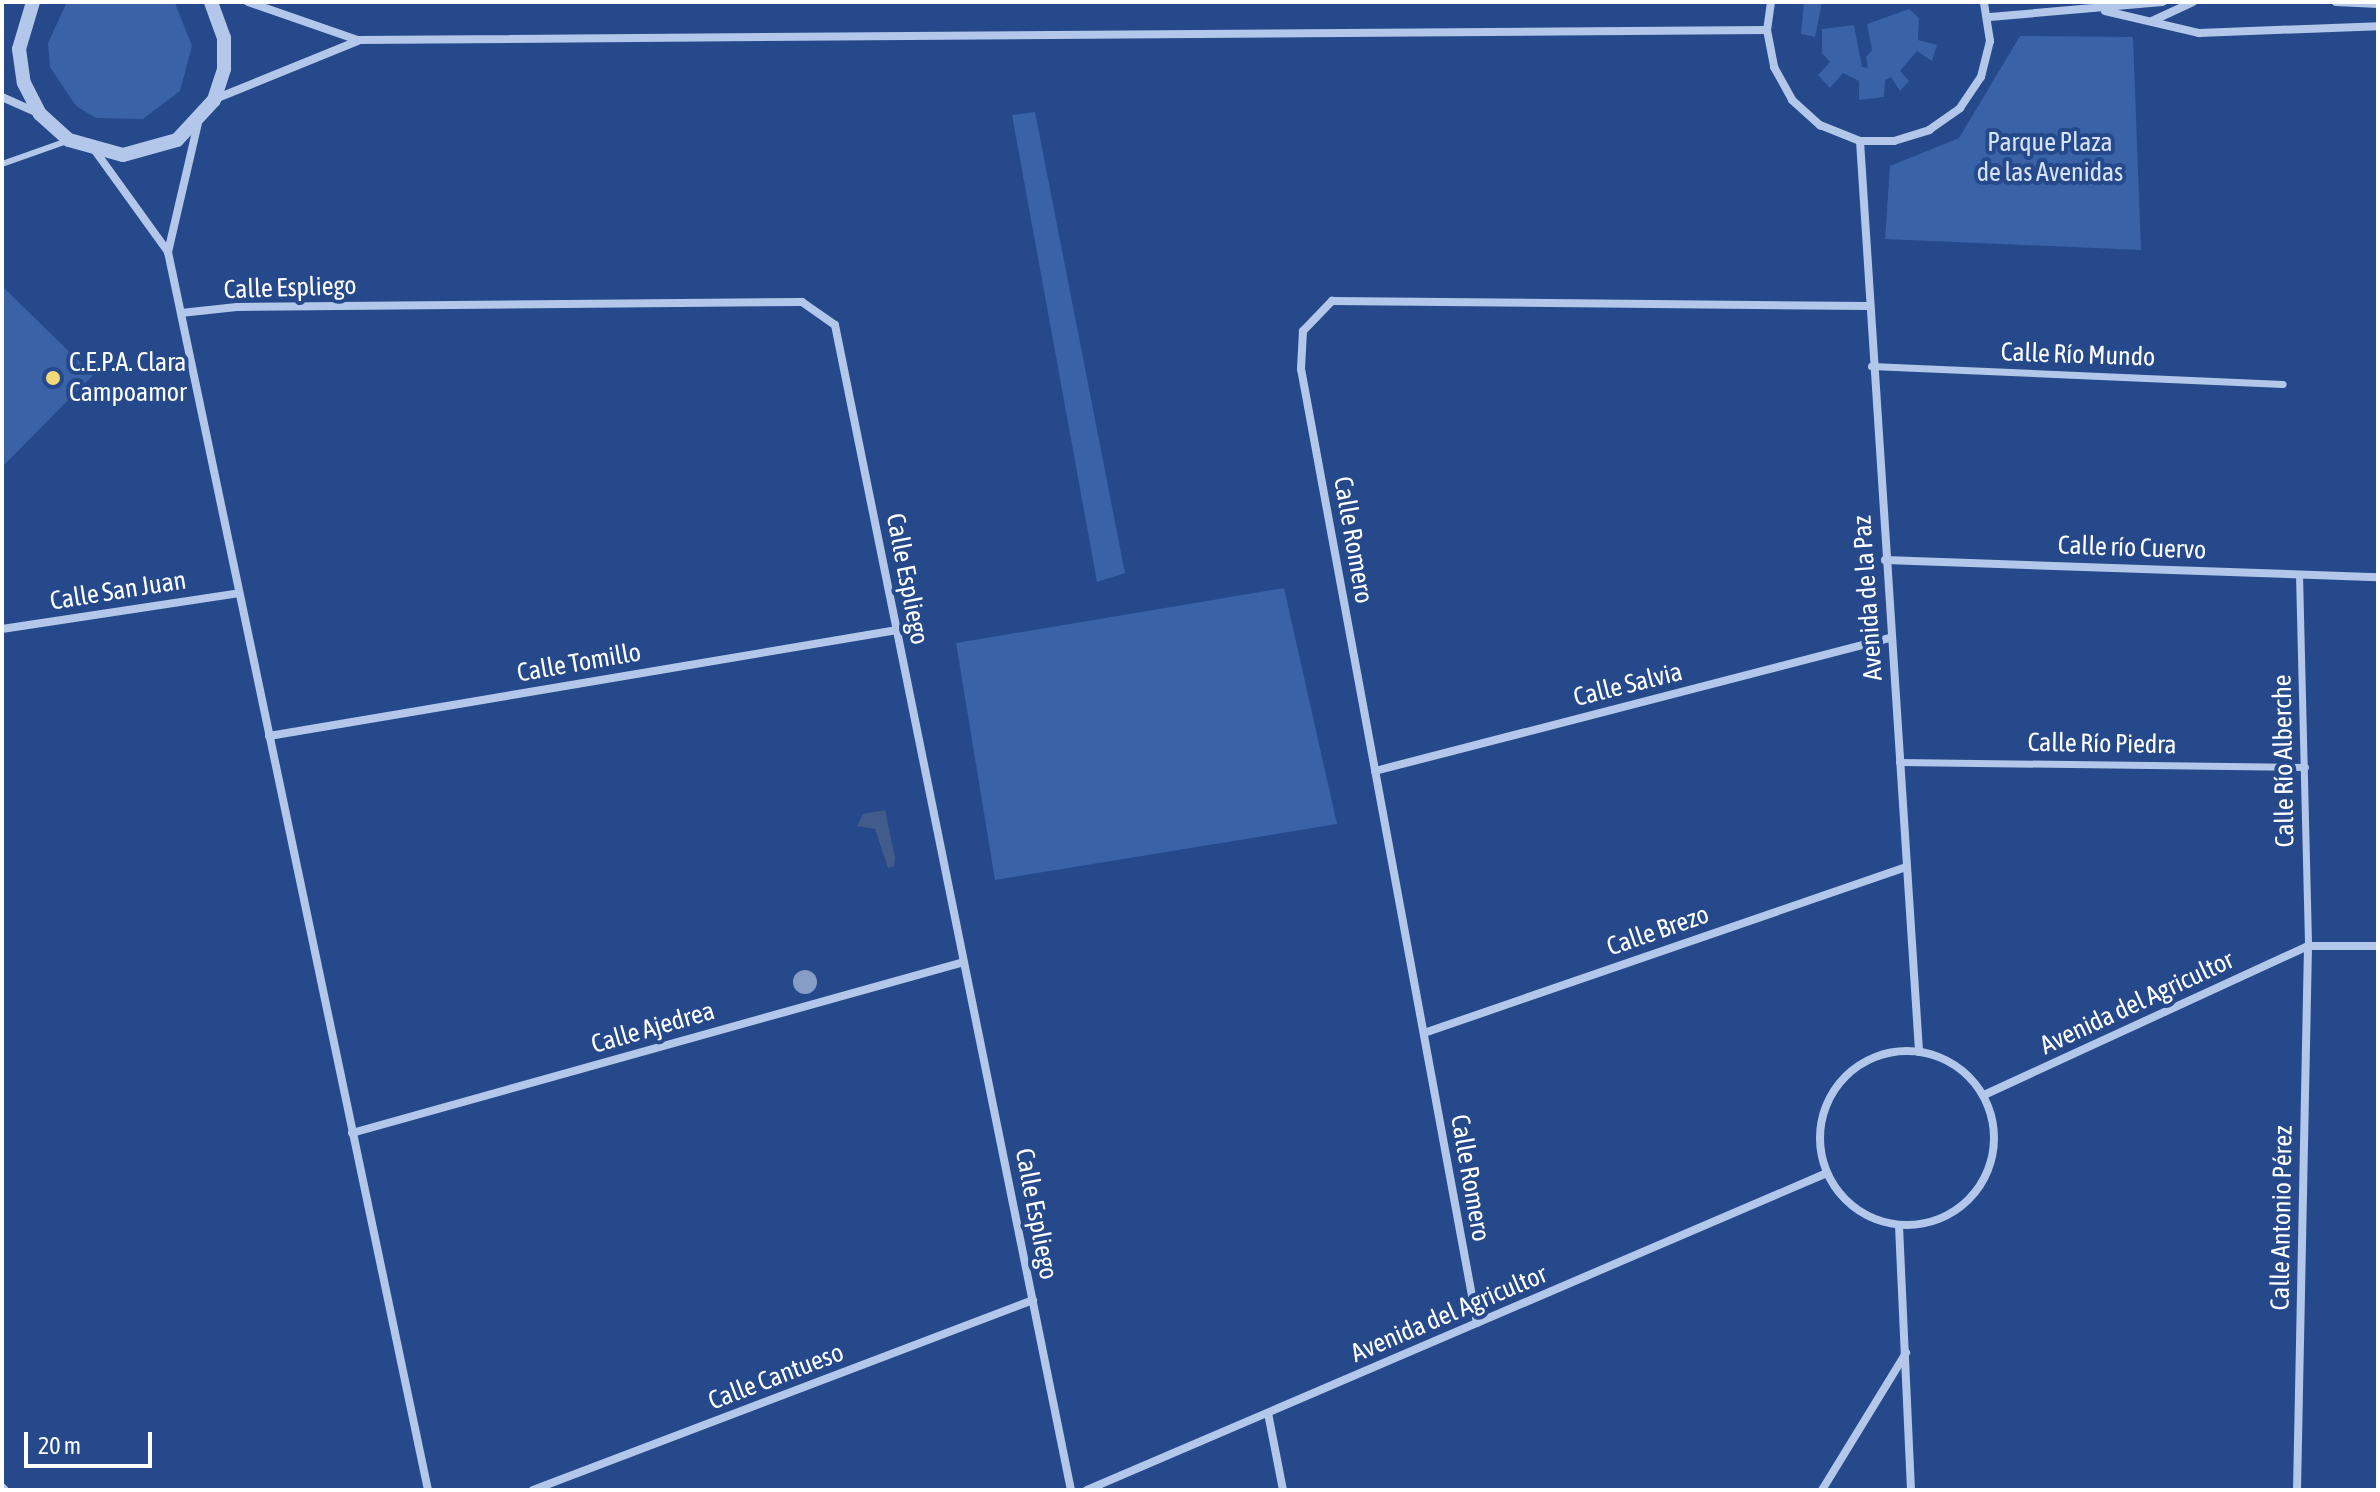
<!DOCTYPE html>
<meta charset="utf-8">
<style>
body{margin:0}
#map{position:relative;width:2380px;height:1492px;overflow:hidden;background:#25498a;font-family:"Asap Condensed",sans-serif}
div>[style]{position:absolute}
.green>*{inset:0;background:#3962a7}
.water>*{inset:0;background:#415b8a}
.service>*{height:6px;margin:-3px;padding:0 3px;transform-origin:3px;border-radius:3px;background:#b2c7ea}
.pedestrian>*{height:7px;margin:-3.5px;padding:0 3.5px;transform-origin:3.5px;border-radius:3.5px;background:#b2c7ea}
.minor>*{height:8px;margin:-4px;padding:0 4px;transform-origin:4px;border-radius:4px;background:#b2c7ea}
.minor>.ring{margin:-4px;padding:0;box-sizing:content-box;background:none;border:8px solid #b2c7ea;border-radius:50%}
.tertiary>*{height:14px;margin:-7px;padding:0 7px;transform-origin:7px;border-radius:7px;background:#b2c7ea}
.trees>*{width:24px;height:24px;margin:-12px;border-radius:50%;background:#869ec6}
.dots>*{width:22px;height:22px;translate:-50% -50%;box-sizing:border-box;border:4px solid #25498a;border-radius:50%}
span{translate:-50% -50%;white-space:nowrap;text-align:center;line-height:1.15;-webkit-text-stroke:8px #25498a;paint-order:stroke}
.park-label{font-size:26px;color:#d6e3f8}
.street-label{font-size:26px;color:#fff}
.poi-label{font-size:26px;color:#fff}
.left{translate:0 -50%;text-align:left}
.frame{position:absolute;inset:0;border:4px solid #fff;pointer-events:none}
.scale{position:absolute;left:24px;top:1432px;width:128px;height:36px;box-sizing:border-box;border:4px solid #fff;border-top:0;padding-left:10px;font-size:24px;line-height:28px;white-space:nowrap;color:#fff;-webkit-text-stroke:6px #25498a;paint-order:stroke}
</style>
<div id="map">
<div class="green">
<i style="clip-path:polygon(67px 2px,175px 3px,192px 46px,180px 91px,143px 119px,96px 118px,76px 106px,50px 67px,48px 43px)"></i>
<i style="clip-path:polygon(1804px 2px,1822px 2px,1815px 37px,1801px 34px)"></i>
<i style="clip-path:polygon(1909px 9px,1919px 18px,1918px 40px,1937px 45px,1932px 61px,1917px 51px,1900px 71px,1909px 81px,1900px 91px,1891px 77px,1885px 80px,1884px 97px,1859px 100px,1859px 81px,1843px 73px,1830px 88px,1818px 75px,1830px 62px,1822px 53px,1822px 29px,1854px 25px,1862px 67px,1868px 68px,1866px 57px,1872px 50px,1867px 24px)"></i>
<i style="clip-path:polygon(2020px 36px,2133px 37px,2141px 250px,1885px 239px,1890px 166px,1959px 138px)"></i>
<i style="clip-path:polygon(1035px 112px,1125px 573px,1097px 582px,1012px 115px)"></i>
<i style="clip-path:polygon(2px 286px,93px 375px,2px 467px)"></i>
<i style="clip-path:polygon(1284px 588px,1337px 824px,995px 880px,956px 643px)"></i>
</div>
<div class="water">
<i style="clip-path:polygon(885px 810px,895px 858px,894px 866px,888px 868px,875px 829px,857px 826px,863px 814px)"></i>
</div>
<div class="service">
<i style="left:2px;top:164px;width:69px;rotate:-19.5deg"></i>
</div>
<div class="pedestrian">
<i style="left:1871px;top:366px;width:412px;rotate:2.5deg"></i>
<i style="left:2299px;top:574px;width:372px;rotate:88.6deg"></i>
<i style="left:1899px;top:762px;width:406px;rotate:0.7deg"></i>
</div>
<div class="minor">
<i style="left:248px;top:2px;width:116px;rotate:19.1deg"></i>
<i style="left:358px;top:40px;width:1409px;rotate:-0.41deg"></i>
<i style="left:1771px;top:2px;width:28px;rotate:98deg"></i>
<i style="left:1767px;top:30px;width:38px;rotate:79deg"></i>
<i style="left:1774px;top:67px;width:38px;rotate:61deg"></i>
<i style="left:1792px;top:100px;width:38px;rotate:42deg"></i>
<i style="left:1820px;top:125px;width:43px;rotate:21.8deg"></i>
<i style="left:1860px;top:141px;width:34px"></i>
<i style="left:1894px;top:141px;width:37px;rotate:-17deg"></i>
<i style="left:1929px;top:130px;width:38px;rotate:-35deg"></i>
<i style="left:1960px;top:108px;width:37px;rotate:-56deg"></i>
<i style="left:1981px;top:77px;width:37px;rotate:-76deg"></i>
<i style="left:1990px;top:41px;width:39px;rotate:-99deg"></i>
<i style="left:2336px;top:2px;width:42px;rotate:2.7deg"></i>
<i style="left:2105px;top:11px;width:97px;rotate:13.2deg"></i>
<i style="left:2199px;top:33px;width:179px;rotate:-2.2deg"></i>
<i style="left:1990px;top:17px;width:173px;rotate:-5deg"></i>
<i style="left:2152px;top:21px;width:45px;rotate:-24.9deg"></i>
<i style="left:2px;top:97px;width:39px;rotate:24deg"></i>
<i style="left:215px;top:99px;width:154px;rotate:-22.1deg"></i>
<i style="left:1860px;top:141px;width:913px;rotate:86.29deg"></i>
<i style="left:96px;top:152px;width:123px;rotate:54.2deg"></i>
<i style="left:168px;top:252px;width:1265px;rotate:78.14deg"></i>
<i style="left:168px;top:252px;width:132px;rotate:-76.9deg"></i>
<i style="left:181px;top:313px;width:56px;rotate:-6.1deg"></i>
<i style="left:237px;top:307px;width:565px;rotate:-0.51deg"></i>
<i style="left:802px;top:302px;width:40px;rotate:34.9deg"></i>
<i style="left:835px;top:325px;width:1189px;rotate:78.55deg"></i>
<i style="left:1885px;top:560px;width:493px;rotate:2deg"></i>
<i style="left:2px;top:629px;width:240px;rotate:-8.6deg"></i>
<i style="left:269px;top:736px;width:637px;rotate:-9.58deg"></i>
<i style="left:1375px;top:771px;width:532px;rotate:-14.48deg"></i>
<i style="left:1424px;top:1033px;width:510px;rotate:-19deg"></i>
<i class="ring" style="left:1820px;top:1051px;width:166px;height:166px"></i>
<i style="left:1984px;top:1095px;width:357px;rotate:-24.7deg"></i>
<i style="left:2308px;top:946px;width:70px"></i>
<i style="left:352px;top:1133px;width:635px;rotate:-15.61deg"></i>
<i style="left:1899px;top:1226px;width:264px;rotate:87.4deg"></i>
<i style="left:1477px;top:1323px;width:970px;rotate:-100.45deg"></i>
<i style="left:1301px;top:369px;width:38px;rotate:-87deg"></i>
<i style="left:1303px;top:331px;width:42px;rotate:-46deg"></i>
<i style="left:1332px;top:301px;width:535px;rotate:0.54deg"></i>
<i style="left:1268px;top:1413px;width:78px;rotate:79deg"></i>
<i style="left:2px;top:1487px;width:4px;rotate:45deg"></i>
<i style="left:533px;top:1490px;width:535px;rotate:-20.81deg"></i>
<i style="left:1087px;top:1490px;width:805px;rotate:-23.19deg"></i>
<i style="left:1822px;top:1490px;width:161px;rotate:-58.5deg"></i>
<i style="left:2297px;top:1490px;width:544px;rotate:-88.84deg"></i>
</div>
<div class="tertiary">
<i style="left:33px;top:2px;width:49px;rotate:106.6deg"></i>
<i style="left:19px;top:49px;width:34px;rotate:82deg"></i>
<i style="left:24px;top:83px;width:35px;rotate:63deg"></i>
<i style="left:40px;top:114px;width:39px;rotate:42deg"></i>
<i style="left:69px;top:140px;width:56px;rotate:15.5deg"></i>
<i style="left:123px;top:155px;width:56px;rotate:-15.5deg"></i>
<i style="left:177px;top:140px;width:54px;rotate:-47.2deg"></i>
<i style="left:214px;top:100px;width:33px;rotate:-72deg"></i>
<i style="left:224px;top:69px;width:31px;rotate:-90deg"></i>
<i style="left:224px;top:38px;width:38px;rotate:-110deg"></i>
</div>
<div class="trees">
<i style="left:805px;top:982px"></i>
</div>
<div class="dots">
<i style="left:53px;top:378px;background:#f4da76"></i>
</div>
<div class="park-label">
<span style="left:2050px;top:158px">Parque Plaza<br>de las Avenidas</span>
</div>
<div class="street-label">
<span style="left:290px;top:288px;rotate:-2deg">Calle Espliego</span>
<span style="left:2078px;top:355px;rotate:2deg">Calle Río Mundo</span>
<span style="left:1353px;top:540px;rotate:80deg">Calle Romero</span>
<span style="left:2132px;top:548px;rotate:2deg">Calle río Cuervo</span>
<span style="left:907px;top:579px;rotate:79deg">Calle Espliego</span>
<span style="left:118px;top:591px;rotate:-9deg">Calle San Juan</span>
<span style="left:1868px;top:598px;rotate:-94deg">Avenida de la Paz</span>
<span style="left:579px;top:663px;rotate:-10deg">Calle Tomillo</span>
<span style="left:1628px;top:685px;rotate:-14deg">Calle Salvia</span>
<span style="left:2102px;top:744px;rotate:1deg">Calle Río Piedra</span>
<span style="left:2284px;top:761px;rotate:-91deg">Calle Río Alberche</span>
<span style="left:1658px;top:931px;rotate:-19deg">Calle Brezo</span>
<span style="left:2137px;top:1003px;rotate:-25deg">Avenida del Agricultor</span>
<span style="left:653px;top:1028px;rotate:-16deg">Calle Ajedrea</span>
<span style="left:1470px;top:1178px;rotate:80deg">Calle Romero</span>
<span style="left:1036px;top:1214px;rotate:79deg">Calle Espliego</span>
<span style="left:2282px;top:1218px;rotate:-89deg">Calle Antonio Pérez</span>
<span style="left:1449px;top:1314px;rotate:-23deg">Avenida del Agricultor</span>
<span style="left:776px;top:1377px;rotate:-21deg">Calle Cantueso</span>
</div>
<div class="poi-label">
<span class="left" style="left:69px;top:378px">C.E.P.A. Clara<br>Campoamor</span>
</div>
<div class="frame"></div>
<div class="scale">20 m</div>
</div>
